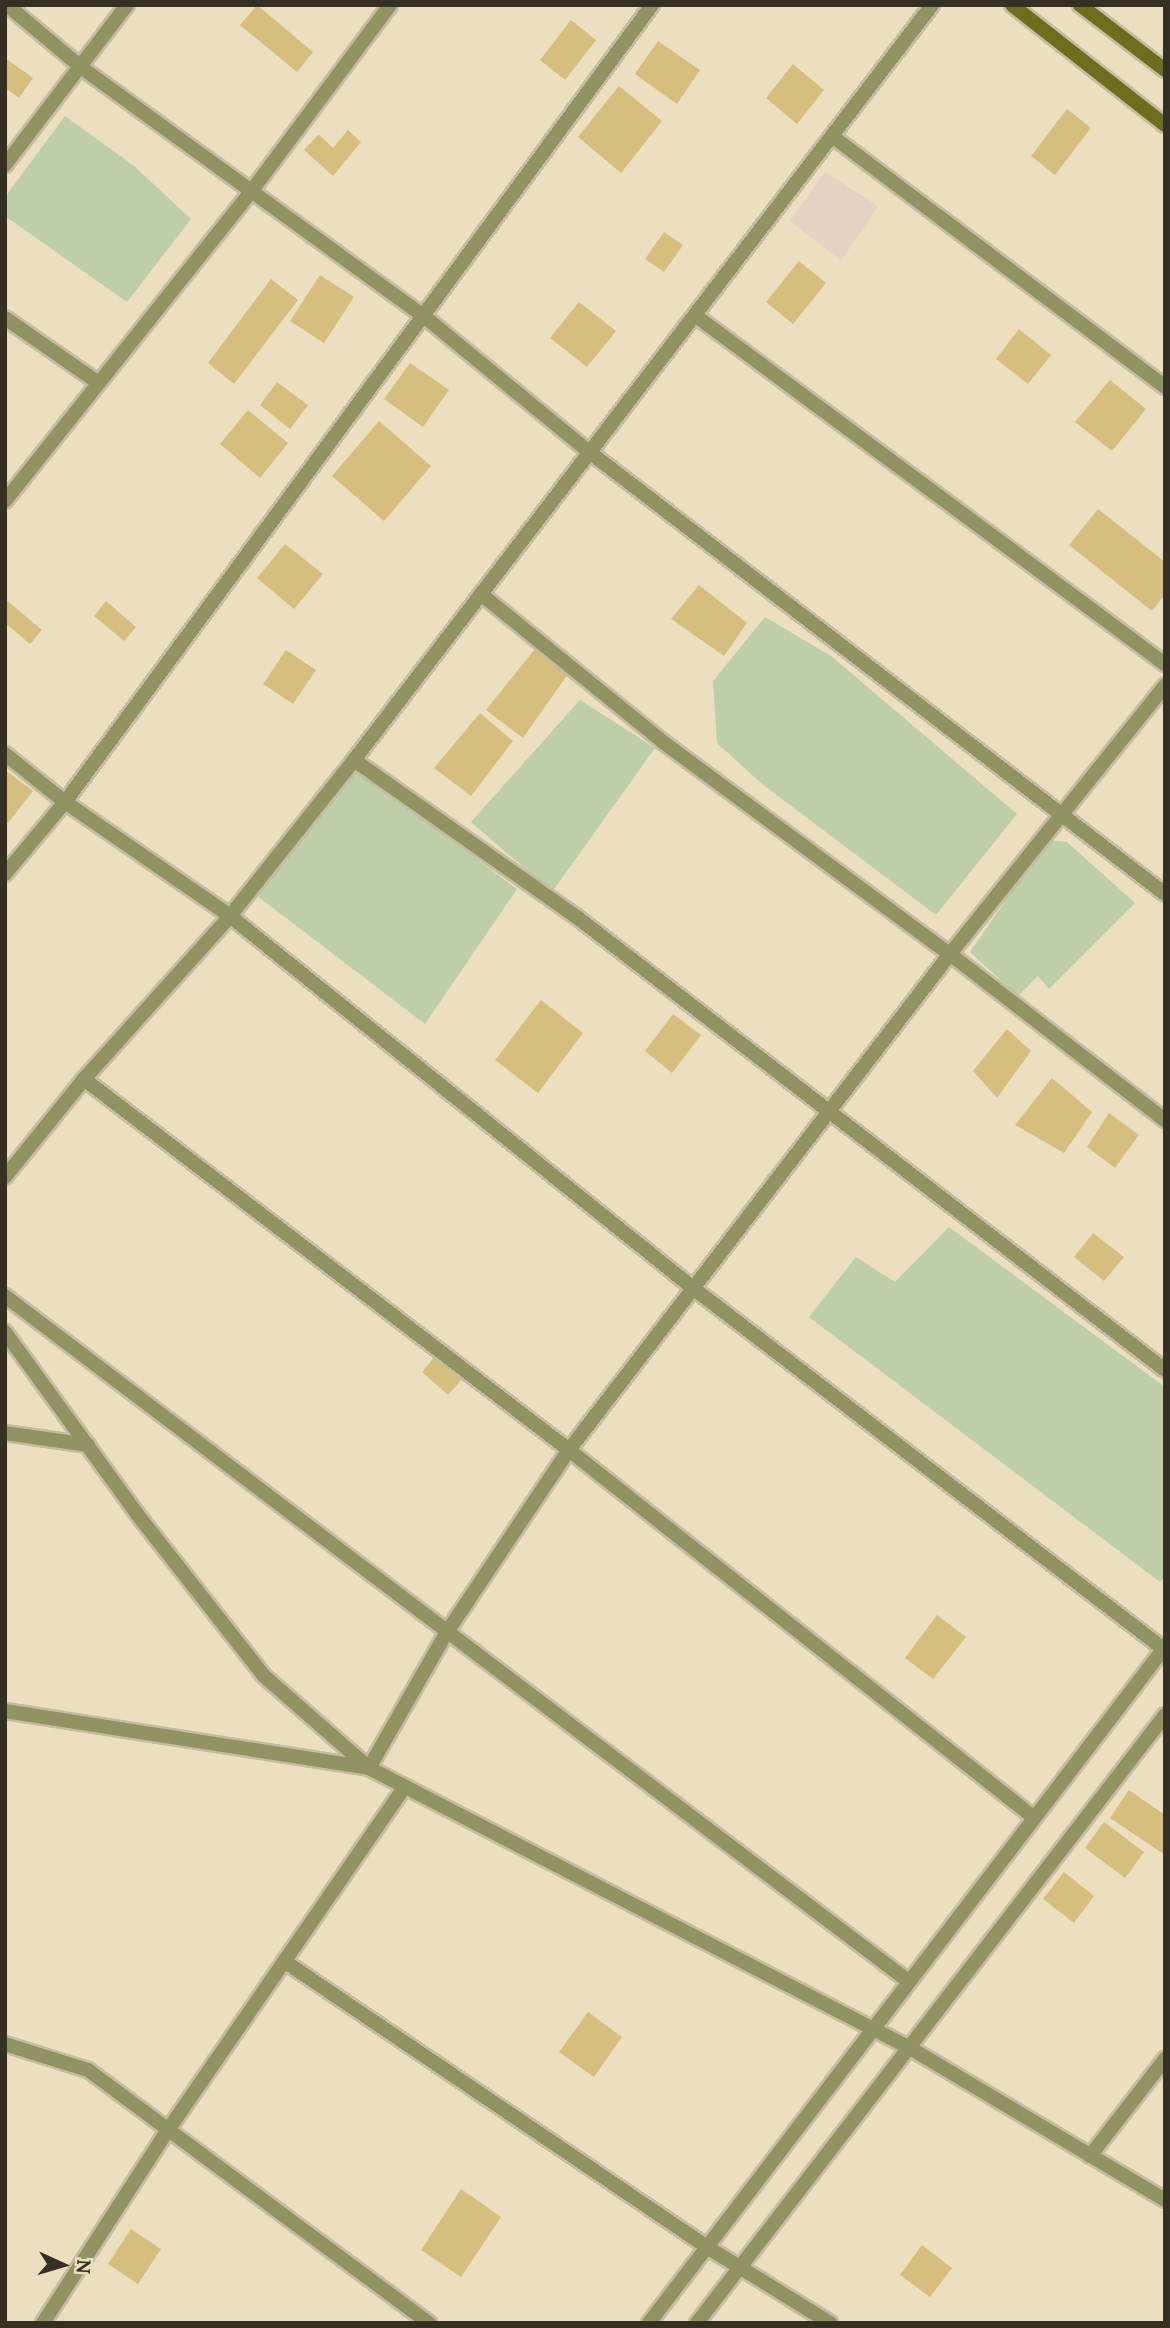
<!DOCTYPE html>
<style>
body{margin:0}
#map{position:relative;width:1170px;height:2328px;overflow:hidden;background:#ebdfbf;font-family:Lora,serif}
div>[style]{position:absolute}
.industrial>*{inset:0;background:#e5d2c3}
.green>*{inset:0;background:#bdcea9}
.building>*{inset:0;background:#d6be7f}
.roads{filter:drop-shadow(2px 0 #c6bca0) drop-shadow(-2px 0 #c6bca0) drop-shadow(0 2px #c6bca0) drop-shadow(0 -2px #c6bca0)}
.minor>*{height:14px;margin:-7px;padding:0 7px;transform-origin:7px;border-radius:7px;background:#919363}
.secondary>*{height:14px;margin:-7px;padding:0 7px;transform-origin:7px;border-radius:7px;background:#6c6d1d}
span{translate:-50% -50%;white-space:nowrap;text-align:center;line-height:1.15;-webkit-text-stroke:5px #ebdfbf;paint-order:stroke}
.frame{position:absolute;inset:0;border:7px solid #343023;pointer-events:none}
.north{position:absolute;left:28px;top:2230px;width:70px;height:70px;-webkit-text-stroke:5px #ebdfbf;paint-order:stroke;rotate:94deg;font-size:19px;font-weight:700;line-height:28px;text-align:center;color:#343023}
.north::after{content:'';display:block;margin:auto;width:24px;height:32px;background:#343023;clip-path:polygon(50% 0,100% 100%,50% 72%,0 100%)}
</style>
<div id="map">
<div class="industrial">
<i style="clip-path:polygon(825px 172px,878px 206px,841px 261px,790px 221px)"></i>
</div>
<div class="green">
<i style="clip-path:polygon(65px 116px,134px 166px,191px 219px,127px 302px,5px 216px,5px 197px)"></i>
<i style="clip-path:polygon(765px 617px,831px 656px,1017px 814px,936px 915px,762px 784px,717px 743px,713px 681px)"></i>
<i style="clip-path:polygon(580px 700px,655px 748px,552px 892px,471px 822px)"></i>
<i style="clip-path:polygon(353px 766px,517px 889px,425px 1024px,248px 889px)"></i>
<i style="clip-path:polygon(1047px 840px,1067px 842px,1135px 903px,1049px 989px,1038px 976px,1018px 996px,970px 952px)"></i>
<i style="clip-path:polygon(949px 1227px,1165px 1387px,1165px 1576px,1160px 1582px,809px 1317px,856px 1257px,895px 1282px)"></i>
</div>
<div class="building">
<i style="clip-path:polygon(257px 5px,313px 52px,297px 72px,240px 25px)"></i>
<i style="clip-path:polygon(571px 20px,596px 40px,565px 80px,540px 60px)"></i>
<i style="clip-path:polygon(658px 41px,700px 70px,677px 104px,635px 74px)"></i>
<i style="clip-path:polygon(5px 58px,33px 78px,19px 98px,5px 88px)"></i>
<i style="clip-path:polygon(793px 64px,824px 90px,797px 124px,766px 98px)"></i>
<i style="clip-path:polygon(619px 86px,662px 121px,621px 173px,578px 137px)"></i>
<i style="clip-path:polygon(1067px 109px,1091px 128px,1055px 175px,1031px 156px)"></i>
<i style="clip-path:polygon(348px 130px,361px 142px,333px 176px,304px 150px,319px 134px,333px 148px)"></i>
<i style="clip-path:polygon(664px 232px,683px 245px,664px 272px,645px 259px)"></i>
<i style="clip-path:polygon(799px 261px,826px 283px,793px 324px,766px 302px)"></i>
<i style="clip-path:polygon(320px 275px,354px 297px,324px 343px,290px 321px)"></i>
<i style="clip-path:polygon(271px 279px,298px 300px,234px 384px,208px 363px)"></i>
<i style="clip-path:polygon(579px 302px,616px 331px,587px 367px,550px 338px)"></i>
<i style="clip-path:polygon(1019px 329px,1051px 355px,1028px 384px,996px 359px)"></i>
<i style="clip-path:polygon(410px 363px,449px 390px,423px 427px,384px 399px)"></i>
<i style="clip-path:polygon(1110px 380px,1146px 409px,1112px 451px,1075px 422px)"></i>
<i style="clip-path:polygon(277px 382px,308px 405px,290px 429px,260px 405px)"></i>
<i style="clip-path:polygon(248px 410px,288px 443px,260px 478px,220px 444px)"></i>
<i style="clip-path:polygon(379px 421px,431px 466px,384px 521px,332px 476px)"></i>
<i style="clip-path:polygon(1098px 509px,1165px 562px,1165px 594px,1152px 611px,1069px 545px)"></i>
<i style="clip-path:polygon(285px 544px,323px 574px,294px 609px,257px 578px)"></i>
<i style="clip-path:polygon(699px 585px,747px 623px,724px 656px,671px 619px)"></i>
<i style="clip-path:polygon(5px 599px,42px 630px,30px 644px,5px 623px)"></i>
<i style="clip-path:polygon(106px 601px,136px 627px,124px 641px,94px 616px)"></i>
<i style="clip-path:polygon(535px 649px,570px 671px,523px 738px,486px 710px)"></i>
<i style="clip-path:polygon(286px 650px,316px 670px,293px 704px,263px 684px)"></i>
<i style="clip-path:polygon(480px 713px,513px 741px,471px 796px,434px 768px)"></i>
<i style="clip-path:polygon(5px 770px,33px 791px,8px 823px,5px 820px)"></i>
<i style="clip-path:polygon(541px 1000px,583px 1033px,538px 1093px,495px 1060px)"></i>
<i style="clip-path:polygon(673px 1014px,701px 1035px,672px 1073px,645px 1051px)"></i>
<i style="clip-path:polygon(1007px 1029px,1031px 1051px,997px 1098px,973px 1071px)"></i>
<i style="clip-path:polygon(1052px 1078px,1092px 1112px,1064px 1153px,1015px 1125px)"></i>
<i style="clip-path:polygon(1109px 1113px,1139px 1135px,1115px 1168px,1087px 1147px)"></i>
<i style="clip-path:polygon(1093px 1233px,1124px 1257px,1104px 1281px,1074px 1257px)"></i>
<i style="clip-path:polygon(435px 1356px,462px 1379px,448px 1395px,422px 1372px)"></i>
<i style="clip-path:polygon(937px 1615px,966px 1637px,933px 1679px,905px 1658px)"></i>
<i style="clip-path:polygon(1129px 1790px,1165px 1815px,1165px 1855px,1110px 1818px)"></i>
<i style="clip-path:polygon(1104px 1822px,1144px 1852px,1125px 1878px,1085px 1848px)"></i>
<i style="clip-path:polygon(1064px 1872px,1094px 1896px,1074px 1923px,1043px 1899px)"></i>
<i style="clip-path:polygon(588px 2012px,622px 2037px,594px 2077px,559px 2052px)"></i>
<i style="clip-path:polygon(461px 2189px,501px 2217px,461px 2277px,421px 2250px)"></i>
<i style="clip-path:polygon(131px 2229px,161px 2249px,138px 2284px,108px 2264px)"></i>
<i style="clip-path:polygon(922px 2245px,952px 2268px,930px 2297px,900px 2275px)"></i>
</div>
<div class="roads">
<div class="minor">
<i style="left:7px;top:5px;width:98px;rotate:40deg"></i>
<i style="left:82px;top:68px;width:424px;rotate:36deg"></i>
<i style="left:425px;top:317px;width:216px;rotate:39.4deg"></i>
<i style="left:592px;top:454px;width:722px;rotate:37.52deg"></i>
<i style="left:832px;top:136px;width:417px;rotate:37deg"></i>
<i style="left:5px;top:165px;width:201px;rotate:-52.7deg"></i>
<i style="left:696px;top:316px;width:584px;rotate:36.58deg"></i>
<i style="left:5px;top:318px;width:114px;rotate:34.7deg"></i>
<i style="left:5px;top:501px;width:394px;rotate:-51.5deg"></i>
<i style="left:250px;top:193px;width:234px;rotate:-53.3deg"></i>
<i style="left:481px;top:594px;width:235px;rotate:39.1deg"></i>
<i style="left:663px;top:742px;width:357px;rotate:36.5deg"></i>
<i style="left:950px;top:954px;width:272px;rotate:37.7deg"></i>
<i style="left:5px;top:754px;width:77px;rotate:38.7deg"></i>
<i style="left:65px;top:802px;width:201px;rotate:34.6deg"></i>
<i style="left:230px;top:916px;width:594px;rotate:38.78deg"></i>
<i style="left:693px;top:1288px;width:595px;rotate:37.49deg"></i>
<i style="left:354px;top:760px;width:274px;rotate:35.2deg"></i>
<i style="left:578px;top:918px;width:741px;rotate:37.6deg"></i>
<i style="left:5px;top:874px;width:94px;rotate:-50.2deg"></i>
<i style="left:65px;top:802px;width:990px;rotate:-53.63deg"></i>
<i style="left:84px;top:1079px;width:611px;rotate:37.41deg"></i>
<i style="left:569px;top:1450px;width:590px;rotate:38.33deg"></i>
<i style="left:5px;top:1177px;width:126px;rotate:-51.1deg"></i>
<i style="left:84px;top:1079px;width:219px;rotate:-48.1deg"></i>
<i style="left:230px;top:916px;width:199px;rotate:-51.5deg"></i>
<i style="left:354px;top:760px;width:951px;rotate:-52.56deg"></i>
<i style="left:5px;top:1296px;width:1133px;rotate:37.18deg"></i>
<i style="left:5px;top:1332px;width:225px;rotate:54deg"></i>
<i style="left:137px;top:1514px;width:206px;rotate:51.9deg"></i>
<i style="left:264px;top:1676px;width:140px;rotate:41.2deg"></i>
<i style="left:369px;top:1768px;width:609px;rotate:27.36deg"></i>
<i style="left:910px;top:2048px;width:297px;rotate:30.8deg"></i>
<i style="left:5px;top:1433px;width:84px;rotate:8.2deg"></i>
<i style="left:5px;top:1711px;width:368px;rotate:8.9deg"></i>
<i style="left:369px;top:1768px;width:157px;rotate:-60.2deg"></i>
<i style="left:447px;top:1632px;width:219px;rotate:-56.2deg"></i>
<i style="left:569px;top:1450px;width:625px;rotate:-52.47deg"></i>
<i style="left:950px;top:954px;width:344px;rotate:-51.3deg"></i>
<i style="left:284px;top:1961px;width:511px;rotate:34.06deg"></i>
<i style="left:707px;top:2247px;width:145px;rotate:31.7deg"></i>
<i style="left:5px;top:2044px;width:87px;rotate:17.4deg"></i>
<i style="left:88px;top:2070px;width:425px;rotate:36.6deg"></i>
<i style="left:1090px;top:2156px;width:123px;rotate:-52.3deg"></i>
<i style="left:43px;top:2323px;width:230px;rotate:-57.1deg"></i>
<i style="left:168px;top:2130px;width:416px;rotate:-55.4deg"></i>
<i style="left:649px;top:2323px;width:850px;rotate:-52.65deg"></i>
<i style="left:697px;top:2323px;width:767px;rotate:-52.41deg"></i>
</div>
<div class="secondary">
<i style="left:1012px;top:5px;width:194px;rotate:38.1deg"></i>
<i style="left:1080px;top:5px;width:107px;rotate:37.4deg"></i>
</div>
</div>
<div class="frame"></div>
<div class="north">N</div>
</div>
